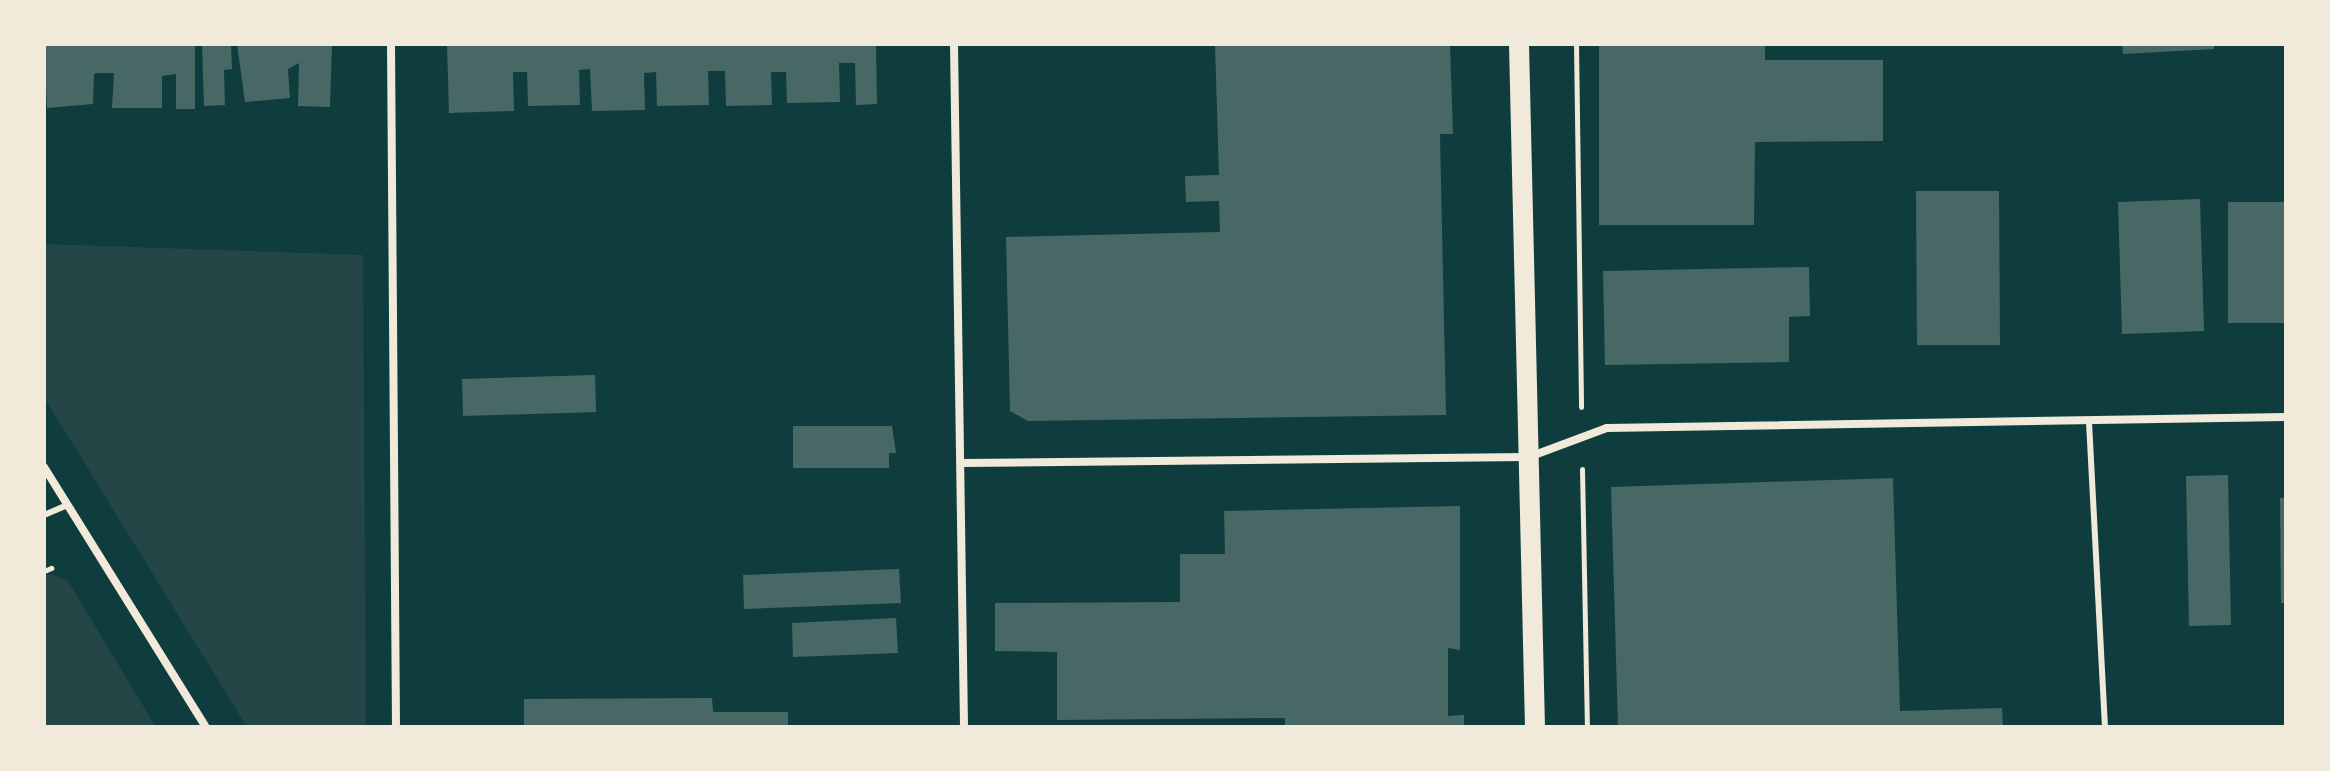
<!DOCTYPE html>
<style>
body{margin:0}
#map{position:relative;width:2330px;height:771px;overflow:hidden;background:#0f3d3e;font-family:"Varela Round",sans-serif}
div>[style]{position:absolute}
.green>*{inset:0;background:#244646}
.building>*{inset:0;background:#486865}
.path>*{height:5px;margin:-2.5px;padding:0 2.5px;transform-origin:2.5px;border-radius:2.5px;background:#f1e9da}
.service>*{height:6px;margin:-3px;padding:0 3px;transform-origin:3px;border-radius:3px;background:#f1e9da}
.minor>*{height:8px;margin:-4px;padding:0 4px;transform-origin:4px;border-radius:4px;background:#f1e9da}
.primary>*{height:20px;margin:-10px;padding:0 10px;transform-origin:10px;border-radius:10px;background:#f1e9da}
span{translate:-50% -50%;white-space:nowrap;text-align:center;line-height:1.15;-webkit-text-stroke:6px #f1e9da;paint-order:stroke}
.frame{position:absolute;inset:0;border:46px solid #f1e9da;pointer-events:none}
</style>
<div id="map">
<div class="green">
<i style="clip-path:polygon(44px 244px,363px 255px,366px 727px,247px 727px,44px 397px)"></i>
<i style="clip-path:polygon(51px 574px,68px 581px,156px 727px,44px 727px,44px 576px)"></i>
</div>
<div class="building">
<i style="clip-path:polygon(44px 44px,195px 44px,195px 109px,176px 109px,176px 74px,162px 76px,162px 108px,112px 108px,114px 73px,98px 73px,94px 74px,93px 104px,47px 108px)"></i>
<i style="clip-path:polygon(202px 44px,231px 44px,232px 69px,224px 70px,225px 105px,204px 106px)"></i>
<i style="clip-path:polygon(237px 44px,332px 44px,330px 107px,298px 106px,299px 63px,288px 69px,290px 98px,245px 102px)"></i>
<i style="clip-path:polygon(447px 44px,876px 44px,877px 104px,856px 105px,855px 63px,839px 63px,840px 102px,787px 103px,786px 72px,771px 72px,772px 105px,726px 106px,725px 71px,708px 71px,709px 105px,657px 106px,656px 72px,644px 73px,645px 110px,592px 111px,590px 69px,579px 70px,580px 105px,528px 106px,527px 72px,513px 72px,514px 111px,449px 113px)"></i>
<i style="clip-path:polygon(1450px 44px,1453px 134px,1440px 134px,1446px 415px,1028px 421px,1010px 411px,1006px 237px,1220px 232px,1219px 201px,1186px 202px,1185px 176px,1219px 175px,1215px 45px)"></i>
<i style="clip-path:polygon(1599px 44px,1765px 44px,1765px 60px,1883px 60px,1883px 141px,1755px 142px,1754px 225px,1599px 225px)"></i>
<i style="clip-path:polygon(2122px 44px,2214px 44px,2214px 49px,2123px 54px)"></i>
<i style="clip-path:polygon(1916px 191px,1999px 191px,2000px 345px,1917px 345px)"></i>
<i style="clip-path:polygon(2200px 199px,2204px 331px,2122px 334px,2118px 202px)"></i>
<i style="clip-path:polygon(2228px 202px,2286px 202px,2286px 323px,2228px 323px)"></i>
<i style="clip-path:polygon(1809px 267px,1810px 316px,1789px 317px,1789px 362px,1605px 365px,1603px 271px)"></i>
<i style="clip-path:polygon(595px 375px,596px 412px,463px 416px,462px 379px)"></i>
<i style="clip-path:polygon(793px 426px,892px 426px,896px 453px,889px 453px,889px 468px,793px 468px)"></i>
<i style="clip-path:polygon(2228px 475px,2231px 625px,2189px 626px,2186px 476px)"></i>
<i style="clip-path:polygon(1893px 478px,1900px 711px,2002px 708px,2003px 727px,1618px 727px,1611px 487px)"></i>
<i style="clip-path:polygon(2280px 498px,2286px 498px,2286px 603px,2281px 603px)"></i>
<i style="clip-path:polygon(1460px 506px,1460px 650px,1448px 648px,1448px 716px,1464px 715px,1464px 727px,1285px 727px,1285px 718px,1057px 720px,1057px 652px,995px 651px,995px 603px,1180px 602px,1180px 554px,1225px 554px,1224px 511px)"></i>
<i style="clip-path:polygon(899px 569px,901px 603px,744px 609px,743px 575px)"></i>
<i style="clip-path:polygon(896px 618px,898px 653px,793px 657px,792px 623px)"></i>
<i style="clip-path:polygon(712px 698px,713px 712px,788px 712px,788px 727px,524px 727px,524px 699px)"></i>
</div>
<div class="path">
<i style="left:1576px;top:44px;width:363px;rotate:89.2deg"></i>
<i style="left:1582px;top:469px;width:258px;rotate:88.9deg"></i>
<i style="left:44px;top:571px;width:8px;rotate:-23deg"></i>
</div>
<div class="service">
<i style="left:2089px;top:422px;width:305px;rotate:87deg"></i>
<i style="left:44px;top:515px;width:26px;rotate:-23deg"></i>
</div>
<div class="minor">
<i style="left:391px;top:44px;width:683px;rotate:89.58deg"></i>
<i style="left:954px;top:44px;width:683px;rotate:89.16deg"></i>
<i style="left:962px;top:463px;width:567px;rotate:-0.61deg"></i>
<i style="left:1529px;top:457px;width:83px;rotate:-20.4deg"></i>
<i style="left:1607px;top:428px;width:679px;rotate:-0.93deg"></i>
<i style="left:44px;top:467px;width:306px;rotate:58.1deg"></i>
</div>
<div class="primary">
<i style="left:1519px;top:44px;width:683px;rotate:88.66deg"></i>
</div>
<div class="frame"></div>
</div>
